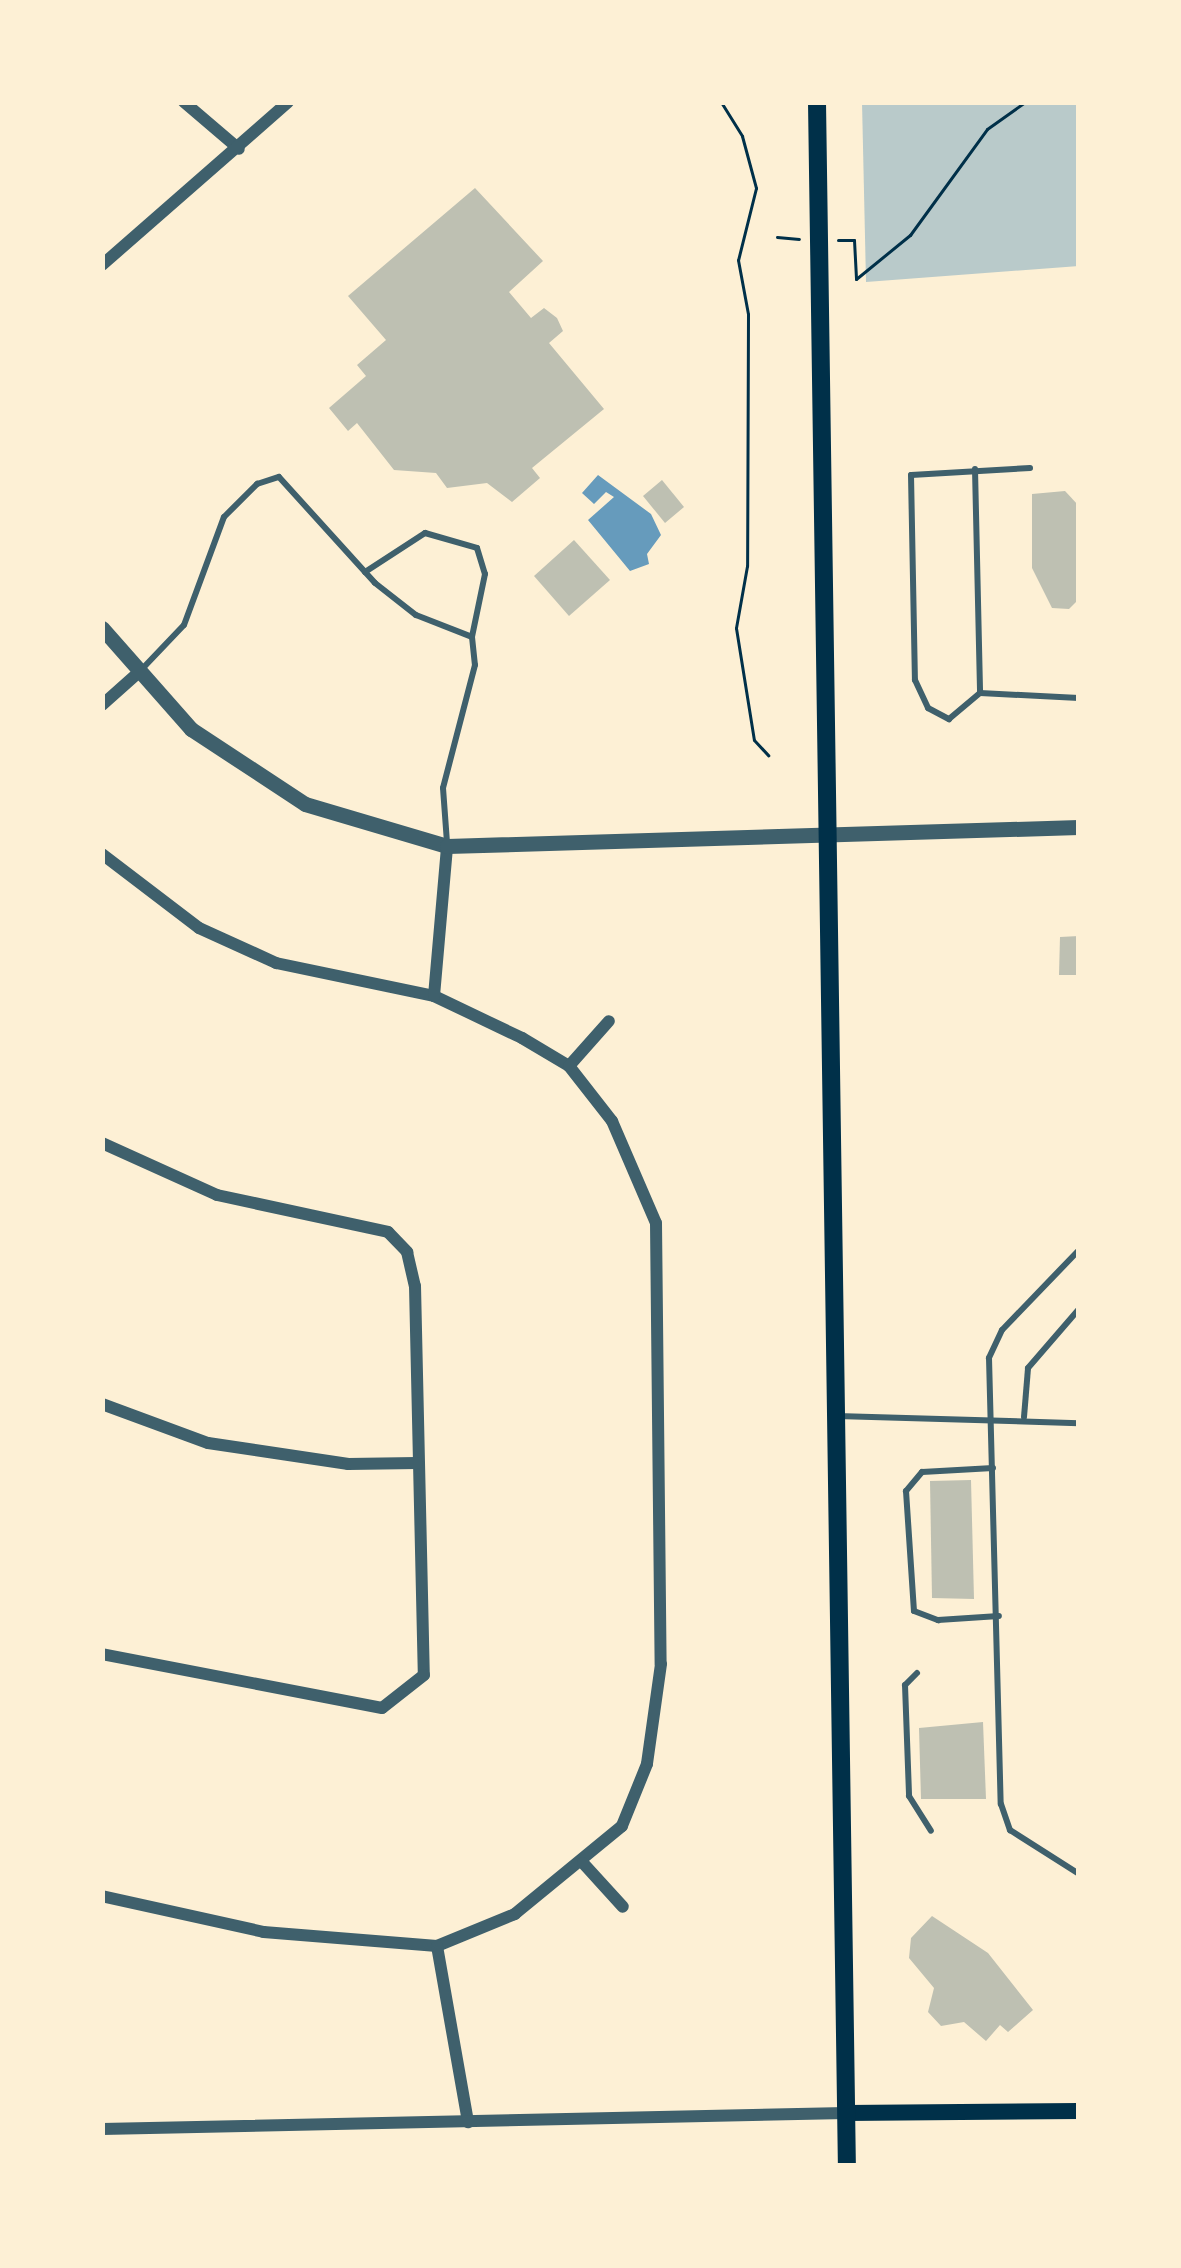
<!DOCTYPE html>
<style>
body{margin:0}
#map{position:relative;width:1181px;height:2268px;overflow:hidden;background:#fdf0d5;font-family:Signika,sans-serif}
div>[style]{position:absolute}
.green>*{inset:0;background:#b9caca}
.water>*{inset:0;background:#669bbc}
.building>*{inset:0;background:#bec0b2}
.path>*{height:3px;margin:-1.5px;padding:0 1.5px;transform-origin:1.5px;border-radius:1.5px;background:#003049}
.service>*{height:6px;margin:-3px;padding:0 3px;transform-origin:3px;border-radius:3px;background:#3f606c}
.minor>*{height:12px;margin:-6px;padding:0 6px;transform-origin:6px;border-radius:6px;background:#3f606c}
.tertiary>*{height:15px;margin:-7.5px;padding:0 7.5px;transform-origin:7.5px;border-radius:7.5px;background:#3f606c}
.secondary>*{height:16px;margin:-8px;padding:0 8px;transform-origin:8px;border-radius:8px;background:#003049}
.primary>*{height:18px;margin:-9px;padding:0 9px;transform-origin:9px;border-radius:9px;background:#003049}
span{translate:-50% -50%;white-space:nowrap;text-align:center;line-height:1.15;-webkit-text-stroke:9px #fdf0d5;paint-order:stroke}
.frame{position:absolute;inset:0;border:105px solid #fdf0d5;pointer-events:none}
</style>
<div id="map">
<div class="green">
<i style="clip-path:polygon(862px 102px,1079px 102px,1079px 266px,866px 282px)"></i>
</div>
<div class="water">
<i style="clip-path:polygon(598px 475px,651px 514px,661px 535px,647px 554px,649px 564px,630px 571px,588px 520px,614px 497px,606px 492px,594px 504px,582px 493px)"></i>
</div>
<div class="building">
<i style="clip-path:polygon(475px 188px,543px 261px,509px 292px,531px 318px,544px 308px,557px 318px,563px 331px,549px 343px,604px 409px,532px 468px,540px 478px,512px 502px,487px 483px,447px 488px,436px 473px,394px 470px,357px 423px,348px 431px,329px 408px,366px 376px,357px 365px,386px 340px,348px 296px)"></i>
<i style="clip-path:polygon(662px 480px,684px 507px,665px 523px,643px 496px)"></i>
<i style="clip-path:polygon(1065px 491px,1079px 506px,1079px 599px,1069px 609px,1052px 608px,1032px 568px,1032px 494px)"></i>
<i style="clip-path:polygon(574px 540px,610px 580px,569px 616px,534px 576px)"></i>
<i style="clip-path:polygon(1079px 936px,1079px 975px,1059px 975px,1060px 937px)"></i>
<i style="clip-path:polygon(971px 1480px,974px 1599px,932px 1598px,930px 1481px)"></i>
<i style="clip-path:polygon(983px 1722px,986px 1799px,921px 1799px,919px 1728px)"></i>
<i style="clip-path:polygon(932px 1916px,988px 1953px,1033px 2010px,1008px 2032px,1000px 2025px,986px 2041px,964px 2022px,941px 2026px,928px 2012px,934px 1988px,909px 1958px,911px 1938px)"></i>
</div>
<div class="path">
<i style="left:721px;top:102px;width:40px;rotate:58deg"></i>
<i style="left:742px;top:136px;width:54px;rotate:74.9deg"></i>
<i style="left:756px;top:188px;width:74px;rotate:104deg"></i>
<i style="left:738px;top:260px;width:55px;rotate:79.5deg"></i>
<i style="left:748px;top:314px;width:252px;rotate:90.2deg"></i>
<i style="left:747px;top:566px;width:63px;rotate:100.1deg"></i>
<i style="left:736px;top:628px;width:113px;rotate:80.9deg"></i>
<i style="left:754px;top:740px;width:21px;rotate:47deg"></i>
<i style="left:777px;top:237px;width:22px;rotate:5deg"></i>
<i style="left:838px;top:240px;width:16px"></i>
<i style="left:854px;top:240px;width:39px;rotate:87deg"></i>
<i style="left:856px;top:279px;width:70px;rotate:-39.2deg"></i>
<i style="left:910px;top:235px;width:131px;rotate:-54deg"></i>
<i style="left:987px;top:129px;width:47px;rotate:-35.4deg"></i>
</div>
<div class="service">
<i style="left:1030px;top:468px;width:119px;rotate:176.6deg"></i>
<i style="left:911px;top:475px;width:205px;rotate:88.9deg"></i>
<i style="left:915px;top:680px;width:31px;rotate:65deg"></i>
<i style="left:928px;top:708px;width:24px;rotate:28deg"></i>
<i style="left:949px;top:719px;width:40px;rotate:-40deg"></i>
<i style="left:980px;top:693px;width:99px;rotate:2.9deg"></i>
<i style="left:975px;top:469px;width:224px;rotate:88.7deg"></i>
<i style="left:365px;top:572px;width:72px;rotate:-33deg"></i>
<i style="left:425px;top:533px;width:54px;rotate:16.1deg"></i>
<i style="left:477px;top:548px;width:27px;rotate:73deg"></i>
<i style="left:485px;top:574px;width:64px;rotate:101.7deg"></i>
<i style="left:143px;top:668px;width:59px;rotate:-46.4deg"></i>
<i style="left:184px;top:625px;width:115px;rotate:-69.7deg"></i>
<i style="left:224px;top:517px;width:47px;rotate:-45deg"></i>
<i style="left:257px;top:484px;width:23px;rotate:-18deg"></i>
<i style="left:279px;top:477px;width:143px;rotate:47.8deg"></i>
<i style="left:375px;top:583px;width:52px;rotate:38deg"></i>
<i style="left:416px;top:615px;width:60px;rotate:21.4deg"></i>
<i style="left:472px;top:637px;width:28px;rotate:84deg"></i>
<i style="left:475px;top:665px;width:127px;rotate:104.6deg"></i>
<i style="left:443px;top:788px;width:55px;rotate:85.8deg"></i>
<i style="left:1079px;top:1250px;width:111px;rotate:133.9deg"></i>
<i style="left:1002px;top:1330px;width:31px;rotate:115deg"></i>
<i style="left:989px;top:1358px;width:446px;rotate:88.5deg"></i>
<i style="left:1001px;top:1804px;width:28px;rotate:71deg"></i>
<i style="left:1010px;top:1830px;width:82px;rotate:32.5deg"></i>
<i style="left:837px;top:1416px;width:242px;rotate:1.7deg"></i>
<i style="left:1024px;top:1417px;width:49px;rotate:-85.3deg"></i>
<i style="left:1028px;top:1368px;width:78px;rotate:-49.2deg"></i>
<i style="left:993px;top:1468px;width:71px;rotate:176.8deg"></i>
<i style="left:922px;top:1472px;width:25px;rotate:130deg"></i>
<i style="left:906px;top:1491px;width:120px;rotate:86.2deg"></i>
<i style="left:914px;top:1611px;width:26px;rotate:21deg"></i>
<i style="left:938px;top:1620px;width:61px;rotate:-3.8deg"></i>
<i style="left:917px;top:1673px;width:17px;rotate:135deg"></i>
<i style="left:905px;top:1685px;width:111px;rotate:87.9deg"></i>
<i style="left:909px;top:1796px;width:41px;rotate:57.8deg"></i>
</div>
<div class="minor">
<i style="left:184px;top:102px;width:72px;rotate:40.5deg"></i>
<i style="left:102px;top:265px;width:247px;rotate:-41.2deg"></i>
<i style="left:102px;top:705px;width:50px;rotate:-41.7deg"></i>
<i style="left:102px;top:854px;width:122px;rotate:37.3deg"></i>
<i style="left:199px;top:928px;width:85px;rotate:24.4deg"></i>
<i style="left:276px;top:963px;width:161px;rotate:11.8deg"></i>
<i style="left:434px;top:996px;width:98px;rotate:25.5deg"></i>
<i style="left:522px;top:1038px;width:55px;rotate:30.8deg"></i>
<i style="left:569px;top:1066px;width:70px;rotate:52deg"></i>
<i style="left:612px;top:1121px;width:111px;rotate:66.7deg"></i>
<i style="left:656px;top:1223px;width:441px;rotate:89.4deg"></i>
<i style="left:661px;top:1664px;width:101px;rotate:98deg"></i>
<i style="left:647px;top:1764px;width:67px;rotate:112deg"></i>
<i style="left:622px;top:1826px;width:139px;rotate:140.6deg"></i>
<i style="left:515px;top:1914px;width:84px;rotate:157.7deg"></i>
<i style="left:437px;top:1946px;width:174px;rotate:-175.4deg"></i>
<i style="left:264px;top:1932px;width:166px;rotate:-167.5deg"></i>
<i style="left:434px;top:996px;width:151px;rotate:-85deg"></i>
<i style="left:569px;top:1066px;width:60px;rotate:-48.4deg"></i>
<i style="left:102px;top:1143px;width:126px;rotate:24.3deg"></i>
<i style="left:217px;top:1195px;width:175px;rotate:12.2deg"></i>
<i style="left:388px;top:1232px;width:28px;rotate:46deg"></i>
<i style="left:407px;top:1252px;width:35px;rotate:77deg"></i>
<i style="left:415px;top:1286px;width:389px;rotate:88.7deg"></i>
<i style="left:424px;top:1675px;width:53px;rotate:141.8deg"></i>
<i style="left:382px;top:1708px;width:285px;rotate:-169.1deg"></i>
<i style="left:102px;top:1404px;width:113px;rotate:20.2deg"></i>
<i style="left:208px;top:1443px;width:142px;rotate:8.5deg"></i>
<i style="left:348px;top:1464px;width:69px;rotate:-0.8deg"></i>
<i style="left:583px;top:1863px;width:59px;rotate:47.7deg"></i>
<i style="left:437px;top:1946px;width:179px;rotate:80deg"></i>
<i style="left:102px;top:2129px;width:744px;rotate:-1.23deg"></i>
</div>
<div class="tertiary">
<i style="left:102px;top:628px;width:135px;rotate:48.6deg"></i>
<i style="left:191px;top:729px;width:136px;rotate:33.3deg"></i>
<i style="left:305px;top:804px;width:148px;rotate:16.5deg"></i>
<i style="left:447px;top:846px;width:632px;rotate:-1.72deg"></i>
</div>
<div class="secondary">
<i style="left:846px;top:2113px;width:233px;rotate:-0.5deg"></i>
</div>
<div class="primary">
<i style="left:817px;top:102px;width:2064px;rotate:89.17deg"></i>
</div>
<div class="frame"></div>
</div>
